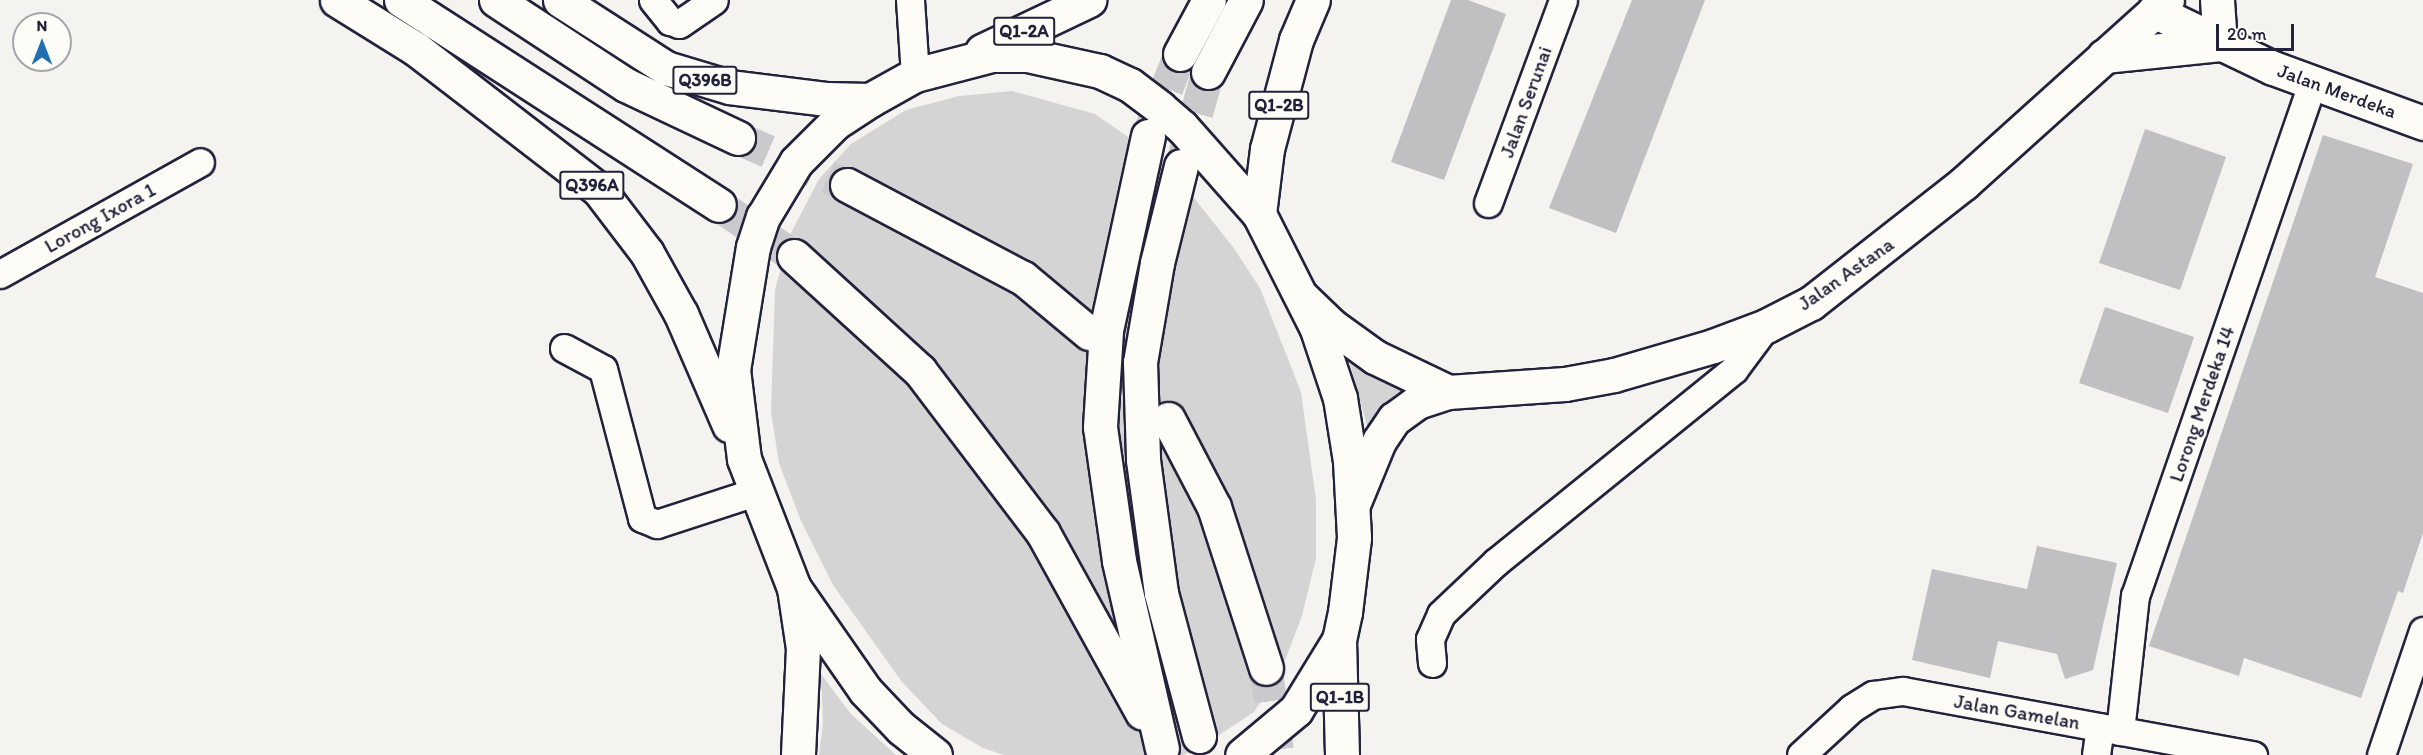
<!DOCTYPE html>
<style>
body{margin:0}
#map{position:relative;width:2423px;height:755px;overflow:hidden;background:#f4f3ef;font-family:Itim,sans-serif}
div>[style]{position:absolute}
.green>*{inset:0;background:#d5d4d5}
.building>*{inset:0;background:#c0bfc2}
.primary-tunnel>*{height:33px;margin-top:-16.5px;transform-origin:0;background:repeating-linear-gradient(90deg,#cac9cb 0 33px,transparent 0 49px)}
.roads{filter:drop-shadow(2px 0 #22223b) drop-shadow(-2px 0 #22223b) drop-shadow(0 2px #22223b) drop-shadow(0 -2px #22223b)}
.street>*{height:27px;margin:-13.5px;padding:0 13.5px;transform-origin:13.5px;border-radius:13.5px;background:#fdfcf7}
.secondary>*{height:33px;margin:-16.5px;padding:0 16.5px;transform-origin:16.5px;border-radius:16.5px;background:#fdfcf7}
.primary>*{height:33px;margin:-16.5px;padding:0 16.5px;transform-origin:16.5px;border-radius:16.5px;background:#fdfcf7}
span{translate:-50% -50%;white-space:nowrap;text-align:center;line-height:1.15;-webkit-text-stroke:5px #fdfcf7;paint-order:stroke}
.shield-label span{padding:2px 4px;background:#fdfcf7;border:2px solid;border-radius:4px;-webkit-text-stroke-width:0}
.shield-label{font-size:18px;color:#22223b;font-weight:700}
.street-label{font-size:20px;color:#22223b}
.north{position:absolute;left:12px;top:12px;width:60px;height:60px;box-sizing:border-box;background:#fdfcf7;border:2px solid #a5a5ac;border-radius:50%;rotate:0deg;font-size:16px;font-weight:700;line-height:24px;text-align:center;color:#22223b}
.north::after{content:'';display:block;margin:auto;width:21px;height:27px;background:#1f6fb2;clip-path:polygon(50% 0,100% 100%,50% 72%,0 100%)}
.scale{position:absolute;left:2216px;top:24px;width:78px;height:27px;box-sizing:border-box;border:3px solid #22223b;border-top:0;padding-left:8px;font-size:18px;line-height:21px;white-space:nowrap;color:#22223b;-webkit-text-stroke:4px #fdfcf7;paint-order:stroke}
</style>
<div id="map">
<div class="green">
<i style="clip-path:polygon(1012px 91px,1095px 114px,1167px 164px,1233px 247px,1260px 288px,1301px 392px,1316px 500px,1316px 558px,1302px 616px,1281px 671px,1254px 712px,1201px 747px,1183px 755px,1004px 755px,983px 748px,942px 724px,902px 682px,833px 585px,801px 521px,779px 463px,771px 412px,775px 290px,790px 235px,819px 179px,851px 144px,906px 110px,959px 96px)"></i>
<i style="clip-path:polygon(1349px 360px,1377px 379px,1411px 392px,1369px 433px)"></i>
<i style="clip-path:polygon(821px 674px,851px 714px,896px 755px,819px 755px,823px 723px)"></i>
</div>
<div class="building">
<i style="clip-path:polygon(1451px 0,1468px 0,1506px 14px,1444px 180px,1391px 162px)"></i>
<i style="clip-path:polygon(1632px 0,1705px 0,1616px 233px,1549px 208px)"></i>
<i style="clip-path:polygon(2145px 129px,2226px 157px,2180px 290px,2099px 263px)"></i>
<i style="clip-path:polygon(2323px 135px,2413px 164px,2375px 277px,2423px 293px,2423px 533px,2403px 593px,2398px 591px,2361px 698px,2244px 658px,2239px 676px,2149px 646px)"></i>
<i style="clip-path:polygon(2105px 307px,2194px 337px,2168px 413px,2079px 383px)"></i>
<i style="clip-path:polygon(2037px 546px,2117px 563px,2093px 670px,2065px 679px,2057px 654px,1998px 641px,1990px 678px,1912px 660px,1932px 569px,2027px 589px)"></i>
</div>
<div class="primary-tunnel">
<i style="left:1149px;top:134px;width:86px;rotate:-68.8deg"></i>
<i style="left:738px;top:138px;width:119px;rotate:23.3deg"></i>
<i style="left:1183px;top:160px;width:91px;rotate:-74.1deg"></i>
<i style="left:719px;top:205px;width:91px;rotate:34.2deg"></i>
<i style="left:1266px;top:668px;width:88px;rotate:82.1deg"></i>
</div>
<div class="roads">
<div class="street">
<i style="left:653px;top:0;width:27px;rotate:51deg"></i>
<i style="left:670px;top:21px;width:9px;rotate:18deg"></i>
<i style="left:679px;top:24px;width:42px;rotate:-34.4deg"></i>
<i style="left:910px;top:0;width:75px;rotate:86.2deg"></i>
<i style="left:1488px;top:203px;width:216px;rotate:-69.7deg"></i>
<i style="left:0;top:274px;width:229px;rotate:-29.2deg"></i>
<i style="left:564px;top:348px;width:44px;rotate:28.3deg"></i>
<i style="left:603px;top:369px;width:154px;rotate:75.3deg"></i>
<i style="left:642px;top:518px;width:16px;rotate:22deg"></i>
<i style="left:657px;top:524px;width:103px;rotate:-18.1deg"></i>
<i style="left:1432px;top:663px;width:24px;rotate:-95deg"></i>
<i style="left:1430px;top:639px;width:27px;rotate:-66deg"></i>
<i style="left:1441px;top:614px;width:76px;rotate:-43.4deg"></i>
<i style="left:1496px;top:562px;width:306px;rotate:-39deg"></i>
<i style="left:1734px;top:369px;width:54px;rotate:-53.3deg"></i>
<i style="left:2120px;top:731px;width:136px;rotate:-83.7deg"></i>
<i style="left:2135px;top:596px;width:542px;rotate:-70.93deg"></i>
<i style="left:1801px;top:755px;width:69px;rotate:-42.7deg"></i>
<i style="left:1852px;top:708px;width:25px;rotate:-32deg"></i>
<i style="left:1873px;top:695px;width:30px;rotate:-8deg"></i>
<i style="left:1903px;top:691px;width:356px;rotate:10.4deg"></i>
<i style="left:2096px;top:755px;width:28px;rotate:-82deg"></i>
<i style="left:2381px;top:755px;width:131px;rotate:-71.3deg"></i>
</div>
<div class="secondary">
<i style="left:2154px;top:11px;width:132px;rotate:25.6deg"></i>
<i style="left:2273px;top:68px;width:160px;rotate:20.1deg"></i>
<i style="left:2104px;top:56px;width:117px;rotate:-5.9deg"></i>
<i style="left:2220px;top:44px;width:44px;rotate:-93.9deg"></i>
<i style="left:1302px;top:297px;width:42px;rotate:44deg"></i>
<i style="left:1332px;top:326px;width:53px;rotate:35.8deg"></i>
<i style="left:1375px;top:357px;width:81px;rotate:25.6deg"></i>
<i style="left:1354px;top:502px;width:66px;rotate:-67.7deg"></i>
<i style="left:1379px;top:441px;width:27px;rotate:-56deg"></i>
<i style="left:1394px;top:419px;width:29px;rotate:-36deg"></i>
<i style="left:1417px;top:402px;width:33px;rotate:-18deg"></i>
<i style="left:1448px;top:392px;width:117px;rotate:-3.9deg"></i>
<i style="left:1565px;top:384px;width:50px;rotate:-10.4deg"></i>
<i style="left:1614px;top:375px;width:103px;rotate:-16.3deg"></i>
<i style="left:1713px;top:346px;width:57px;rotate:-20.7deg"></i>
<i style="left:1766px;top:326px;width:51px;rotate:-27.1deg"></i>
<i style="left:1811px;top:303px;width:194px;rotate:-38.1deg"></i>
<i style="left:1964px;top:183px;width:273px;rotate:-42deg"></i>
<i style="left:794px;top:588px;width:61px;rotate:81.5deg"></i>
<i style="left:803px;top:648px;width:107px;rotate:92.7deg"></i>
</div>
<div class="primary">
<i style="left:337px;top:0;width:93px;rotate:31.8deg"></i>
<i style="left:416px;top:49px;width:231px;rotate:37.6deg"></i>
<i style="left:599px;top:190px;width:79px;rotate:52.7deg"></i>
<i style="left:647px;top:253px;width:70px;rotate:60.9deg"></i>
<i style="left:681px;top:314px;width:121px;rotate:66.6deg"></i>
<i style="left:401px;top:0;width:378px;rotate:32.8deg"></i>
<i style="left:496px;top:0;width:155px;rotate:33.2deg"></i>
<i style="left:626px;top:85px;width:124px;rotate:25.3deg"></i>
<i style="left:560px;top:0;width:126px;rotate:32.7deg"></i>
<i style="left:666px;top:68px;width:66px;rotate:16.8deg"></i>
<i style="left:729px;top:87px;width:99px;rotate:7deg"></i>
<i style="left:827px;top:99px;width:43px;rotate:1.3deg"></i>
<i style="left:982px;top:51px;width:119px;rotate:-25.5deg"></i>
<i style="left:1180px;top:54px;width:61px;rotate:-61.8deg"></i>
<i style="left:1208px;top:72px;width:81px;rotate:-62.2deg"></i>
<i style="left:1148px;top:136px;width:199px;rotate:102.2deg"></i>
<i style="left:1106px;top:331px;width:96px;rotate:93.6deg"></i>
<i style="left:1100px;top:427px;width:135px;rotate:81.9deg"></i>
<i style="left:1119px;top:561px;width:192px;rotate:77.1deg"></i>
<i style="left:1181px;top:166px;width:100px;rotate:103.9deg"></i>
<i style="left:1157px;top:263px;width:100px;rotate:99.7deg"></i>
<i style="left:1140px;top:362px;width:98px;rotate:88.2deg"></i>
<i style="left:1143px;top:460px;width:134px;rotate:82.3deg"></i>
<i style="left:1161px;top:593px;width:148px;rotate:75.1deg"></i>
<i style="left:847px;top:185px;width:199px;rotate:27.9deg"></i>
<i style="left:1023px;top:278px;width:86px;rotate:39.8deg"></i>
<i style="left:1259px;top:214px;width:65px;rotate:-83deg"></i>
<i style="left:1267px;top:149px;width:113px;rotate:-75.1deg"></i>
<i style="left:1296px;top:40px;width:43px;rotate:-67deg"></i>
<i style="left:794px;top:256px;width:171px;rotate:42.4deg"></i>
<i style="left:920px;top:371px;width:203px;rotate:52.8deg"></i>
<i style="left:1043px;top:533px;width:205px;rotate:61.1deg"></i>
<i style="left:1168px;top:419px;width:99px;rotate:62.4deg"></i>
<i style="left:1214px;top:507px;width:169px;rotate:72.1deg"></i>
<i style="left:1339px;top:640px;width:115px;rotate:88.5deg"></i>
<i style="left:935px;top:755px;width:43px;rotate:-141.5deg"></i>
<i style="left:901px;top:728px;width:52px;rotate:-133.5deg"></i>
<i style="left:865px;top:690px;width:124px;rotate:-124.8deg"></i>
<i style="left:794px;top:588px;width:138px;rotate:-111.2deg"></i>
<i style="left:744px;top:459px;width:90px;rotate:-97deg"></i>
<i style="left:733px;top:370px;width:125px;rotate:-80.8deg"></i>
<i style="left:753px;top:247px;width:32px;rotate:-72deg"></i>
<i style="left:763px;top:217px;width:64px;rotate:-59deg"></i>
<i style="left:796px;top:162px;width:55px;rotate:-45deg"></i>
<i style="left:835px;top:123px;width:42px;rotate:-33.3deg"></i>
<i style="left:870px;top:100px;width:51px;rotate:-29.1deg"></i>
<i style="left:915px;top:75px;width:80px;rotate:-14.6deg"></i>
<i style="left:992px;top:55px;width:35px"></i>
<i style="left:1027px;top:55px;width:75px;rotate:12.4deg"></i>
<i style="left:1100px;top:71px;width:33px;rotate:25deg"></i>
<i style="left:1130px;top:85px;width:38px;rotate:37deg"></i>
<i style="left:1160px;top:108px;width:29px;rotate:41deg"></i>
<i style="left:1182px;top:127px;width:116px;rotate:48.5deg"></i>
<i style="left:1259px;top:214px;width:129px;rotate:63.2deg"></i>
<i style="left:1317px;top:329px;width:73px;rotate:71.6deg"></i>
<i style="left:1340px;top:398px;width:64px;rotate:81deg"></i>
<i style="left:1350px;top:461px;width:77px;rotate:87deg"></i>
<i style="left:1354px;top:538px;width:75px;rotate:96.9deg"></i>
<i style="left:1345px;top:612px;width:29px;rotate:102deg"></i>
<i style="left:1339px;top:640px;width:82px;rotate:121.6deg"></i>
<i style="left:1296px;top:710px;width:70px;rotate:140.2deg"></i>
</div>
</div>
<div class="shield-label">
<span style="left:1024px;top:31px">Q1-2A</span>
<span style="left:705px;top:80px">Q396B</span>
<span style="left:1279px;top:105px">Q1-2B</span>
<span style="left:592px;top:185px">Q396A</span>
<span style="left:1340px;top:697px">Q1-1B</span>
</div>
<div class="street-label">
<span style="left:2337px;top:91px;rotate:20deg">Jalan Merdeka</span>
<span style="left:1526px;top:102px;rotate:-70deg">Jalan Serunai</span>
<span style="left:100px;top:218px;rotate:-29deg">Lorong Ixora 1</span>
<span style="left:1846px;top:274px;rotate:-35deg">Jalan Astana</span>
<span style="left:2202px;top:404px;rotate:-71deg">Lorong Merdeka 14</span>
<span style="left:2017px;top:712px;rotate:10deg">Jalan Gamelan</span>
</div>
<div class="north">N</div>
<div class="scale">20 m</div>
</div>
